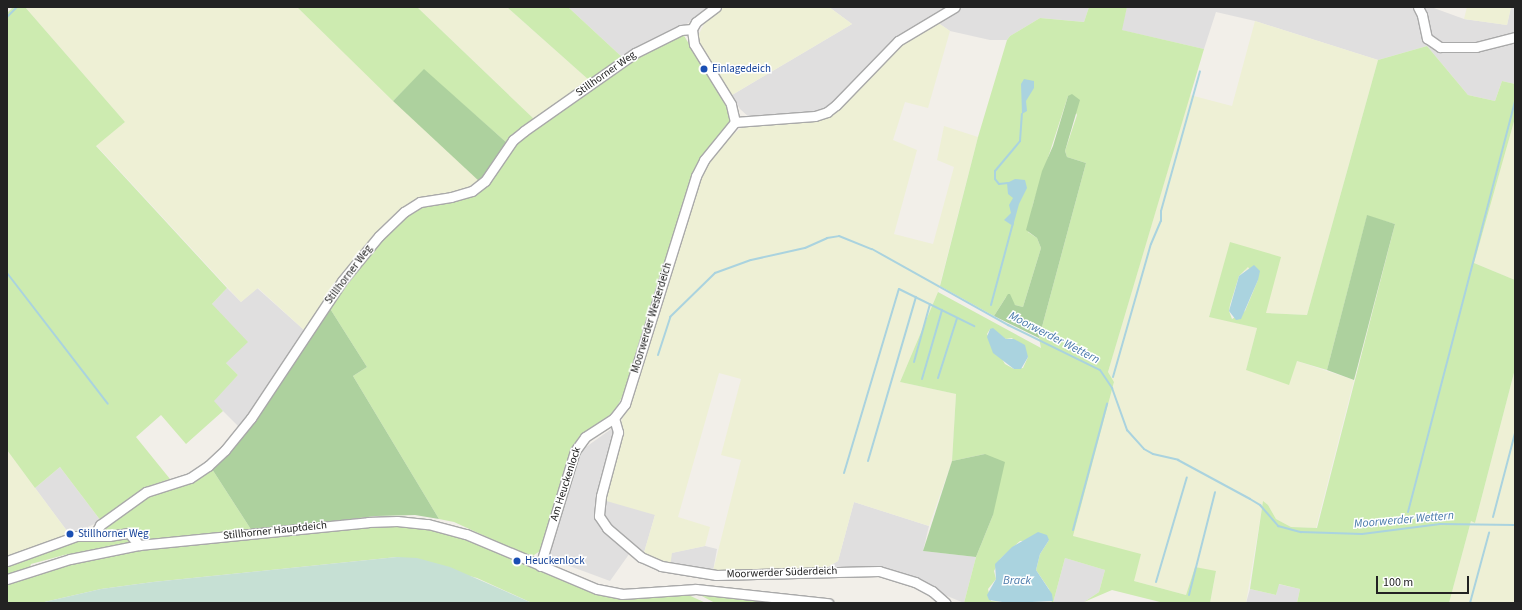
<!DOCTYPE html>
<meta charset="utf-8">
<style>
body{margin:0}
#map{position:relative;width:1522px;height:610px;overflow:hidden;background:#f2efe9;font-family:"Source Sans 3",sans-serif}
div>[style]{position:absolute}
.residential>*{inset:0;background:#e0dfdf}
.farmland>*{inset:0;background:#eef0d5}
.grass>*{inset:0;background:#cdebb0}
.forest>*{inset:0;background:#add19e}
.wetland>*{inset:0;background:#c6e0d4}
.water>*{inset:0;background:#aad3df}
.stream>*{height:2px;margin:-1px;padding:0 1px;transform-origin:1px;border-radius:1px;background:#aad3df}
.roads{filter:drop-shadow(1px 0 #a9a9a9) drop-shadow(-1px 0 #a9a9a9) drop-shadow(0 1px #a9a9a9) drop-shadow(0 -1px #a9a9a9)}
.minor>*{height:9px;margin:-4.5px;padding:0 4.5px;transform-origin:4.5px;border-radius:4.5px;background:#fff}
.dots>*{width:11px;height:11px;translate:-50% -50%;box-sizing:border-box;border:2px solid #fff;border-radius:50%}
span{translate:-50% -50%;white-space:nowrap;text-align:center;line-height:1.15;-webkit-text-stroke:3px #fff;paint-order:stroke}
.transit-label{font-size:11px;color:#164399}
.left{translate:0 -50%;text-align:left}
.street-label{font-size:11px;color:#222}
.water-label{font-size:12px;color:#4a7aab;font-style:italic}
.frame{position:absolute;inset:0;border:8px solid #222;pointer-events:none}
.scale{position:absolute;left:1376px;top:576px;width:93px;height:18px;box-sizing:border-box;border:2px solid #222;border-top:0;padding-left:5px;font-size:12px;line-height:14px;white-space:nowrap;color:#222;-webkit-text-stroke:3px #fff;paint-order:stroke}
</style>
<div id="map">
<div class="residential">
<i style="clip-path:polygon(568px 7px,711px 7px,681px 28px,623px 58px)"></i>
<i style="clip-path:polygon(829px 7px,1089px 7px,1084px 22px,1040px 18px,1010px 36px,1007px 40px,990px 40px,950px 31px,934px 20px,835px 103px,814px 114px,750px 118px,740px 109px,732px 95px,852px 24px)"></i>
<i style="clip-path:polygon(1127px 7px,1431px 7px,1464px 19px,1507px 25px,1511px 7px,1515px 7px,1515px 84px,1502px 81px,1495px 101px,1468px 95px,1427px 46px,1378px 60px,1255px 21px,1216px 12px,1204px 49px,1121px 30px)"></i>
<i style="clip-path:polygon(227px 288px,241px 302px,257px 288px,304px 330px,240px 428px,213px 401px,238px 375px,226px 363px,212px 304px)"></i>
<i style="clip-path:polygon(621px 422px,620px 432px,655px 515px,643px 556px,632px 550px,610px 581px,548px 558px,579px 452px)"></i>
<i style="clip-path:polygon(60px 467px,101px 521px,70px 535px,35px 488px)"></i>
<i style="clip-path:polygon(854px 502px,929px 526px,923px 551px,976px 557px,964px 603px,880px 568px,824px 569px,838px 561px)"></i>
<i style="clip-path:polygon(705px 546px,717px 549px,713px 571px,670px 567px,671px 553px)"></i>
<i style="clip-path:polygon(1065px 558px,1105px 570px,1099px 592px,1084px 602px,1053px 603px)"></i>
<i style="clip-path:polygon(1278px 584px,1300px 589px,1297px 603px,1246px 603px,1250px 589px,1276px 595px)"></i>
</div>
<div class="farmland">
<i style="clip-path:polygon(25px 7px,297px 7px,480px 182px,461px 191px,420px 197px,401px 210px,383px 225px,339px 279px,304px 330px,258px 288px,241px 302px,96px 145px,125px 122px)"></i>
<i style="clip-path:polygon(417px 7px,507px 7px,590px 81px,535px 120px)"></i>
<i style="clip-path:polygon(723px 7px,829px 7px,852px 24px,732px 95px,697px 38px,708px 16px)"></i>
<i style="clip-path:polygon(1467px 7px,1511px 7px,1507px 25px,1464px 19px)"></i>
<i style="clip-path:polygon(934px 20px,950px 31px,928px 108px,905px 102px,893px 140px,917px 150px,894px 234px,933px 244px,954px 167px,937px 160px,944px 126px,978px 137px,938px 292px,900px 382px,956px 394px,952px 461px,929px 526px,854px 502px,838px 561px,824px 569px,713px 571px,741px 460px,721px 455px,741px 379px,719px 373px,678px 517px,710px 527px,705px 546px,672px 553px,670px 567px,643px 556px,655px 515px,603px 500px,621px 422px,632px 396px,699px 178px,718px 147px,741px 128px,762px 122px,818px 118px,880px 60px)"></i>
<i style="clip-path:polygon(1255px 21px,1378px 60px,1307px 315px,1266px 313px,1231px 242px,1209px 316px,1257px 328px,1246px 370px,1297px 361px,1354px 380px,1316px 528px,1291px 527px,1276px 519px,1268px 505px,1263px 502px,1246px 603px,1210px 603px,1216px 572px,1195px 567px,1186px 595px,1134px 581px,1073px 536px,1114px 382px,1108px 372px,1190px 95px,1232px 106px)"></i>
<i style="clip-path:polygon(1515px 118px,1515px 280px,1474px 263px)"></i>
<i style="clip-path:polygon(1515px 369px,1515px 603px,1449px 603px,1471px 521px,1475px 523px)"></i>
<i style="clip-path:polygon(7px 450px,70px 535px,7px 558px)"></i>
</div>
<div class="grass">
<i style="clip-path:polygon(13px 7px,25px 7px,125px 122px,96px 146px,227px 288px,212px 304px,248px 342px,226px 363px,238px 375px,214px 401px,223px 411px,186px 444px,161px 415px,136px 437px,170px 479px,152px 485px,101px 521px,60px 467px,35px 488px,7px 450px,7px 13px)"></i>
<i style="clip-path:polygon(297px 7px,417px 7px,535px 120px,507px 143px,424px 70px,393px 101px)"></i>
<i style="clip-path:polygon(507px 7px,568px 7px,623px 58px,590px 81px)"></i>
<i style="clip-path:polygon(evenodd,1089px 7px,1127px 7px,1122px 30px,1204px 49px,1108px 372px,1114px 382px,1073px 536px,1141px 554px,1134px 581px,1186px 595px,1195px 567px,1216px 571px,1210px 603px,1164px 603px,1112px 590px,1084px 602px,1099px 592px,1105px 570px,1065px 558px,1053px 603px,1052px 603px,1049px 589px,1036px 570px,1040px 554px,1049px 540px,1020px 541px,1000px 559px,994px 571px,996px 579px,988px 589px,991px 601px,1009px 603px,964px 603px,976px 557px,993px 515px,985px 454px,952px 461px,956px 394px,900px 382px,938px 292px,1041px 348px,1039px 338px,1086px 163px,1067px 157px,1065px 151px,1077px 115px,1068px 96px,1033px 204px,1028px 232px,1037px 238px,1041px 248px,1023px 307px,1015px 305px,1006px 297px,994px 316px,940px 286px,978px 137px,1007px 40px,1010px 36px,1040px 18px,1084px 22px,1089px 7px,990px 329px,1006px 339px,1012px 338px,1028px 357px,1023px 368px,1014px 369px,1005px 364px,987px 334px,990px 329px)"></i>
<i style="clip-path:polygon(683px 34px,730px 112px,729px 126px,693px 175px,623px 395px,615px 411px,578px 440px,540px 551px,531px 557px,454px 522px,439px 519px,353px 376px,367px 367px,329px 307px,389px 230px,405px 216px,423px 206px,450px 203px,474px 194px,491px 182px,515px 145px,532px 129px,628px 62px)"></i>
<i style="clip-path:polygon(evenodd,1427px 46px,1468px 95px,1495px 101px,1502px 81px,1515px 84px,1515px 118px,1474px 263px,1515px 280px,1515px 369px,1475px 523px,1471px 521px,1449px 603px,1297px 603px,1300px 589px,1279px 584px,1276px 595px,1250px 589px,1263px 501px,1268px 505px,1276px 519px,1291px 527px,1317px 528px,1395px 224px,1367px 216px,1327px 370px,1297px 361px,1289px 385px,1246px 370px,1257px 328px,1209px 317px,1230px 242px,1281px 257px,1266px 313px,1307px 315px,1378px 60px,1427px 46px,1248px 267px,1258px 280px,1245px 311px,1232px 319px,1229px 311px,1230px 305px,1239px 276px,1248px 267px)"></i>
<i style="clip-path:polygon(212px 469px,252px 531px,144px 540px,134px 531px,126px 529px,110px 532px,104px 528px,105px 524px,147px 495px,191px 482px)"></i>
<i style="clip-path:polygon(395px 526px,429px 529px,460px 537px,595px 594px,636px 598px,686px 594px,706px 603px,532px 603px,477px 578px,397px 557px,153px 582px,101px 589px,40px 603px,7px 603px,7px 581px,36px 570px,111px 554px,356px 527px)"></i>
<i style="clip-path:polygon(128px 537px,130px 543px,64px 555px,31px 564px,30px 567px,7px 575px,7px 565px,74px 541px,109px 542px)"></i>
<i style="clip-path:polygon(698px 594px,733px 598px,779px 603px,715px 603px)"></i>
</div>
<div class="forest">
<i style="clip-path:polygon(424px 69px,507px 143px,480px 182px,393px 101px)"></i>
<i style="clip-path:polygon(1072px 94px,1080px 100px,1065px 151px,1067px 157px,1086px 163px,1039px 338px,994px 316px,1008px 294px,1010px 294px,1015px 305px,1023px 307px,1041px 248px,1037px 238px,1026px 230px,1042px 171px,1053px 146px,1068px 96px)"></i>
<i style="clip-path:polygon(1367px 215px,1395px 224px,1354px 380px,1327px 370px)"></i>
<i style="clip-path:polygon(329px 307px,367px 367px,353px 376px,439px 519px,415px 515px,376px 516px,252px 531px,212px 469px,254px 420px)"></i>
<i style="clip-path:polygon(985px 454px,1005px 462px,993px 515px,976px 557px,923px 551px,952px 461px)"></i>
</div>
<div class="wetland">
<i style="clip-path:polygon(397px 557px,417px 558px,450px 567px,532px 603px,40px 603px,101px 589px,153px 582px)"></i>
</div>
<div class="water">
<i style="clip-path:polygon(1024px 79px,1034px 81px,1034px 88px,1026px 101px,1027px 111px,1022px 114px,1021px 84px)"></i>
<i style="clip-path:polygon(1015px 179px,1025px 180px,1027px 188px,1019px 204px,1013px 226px,1004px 220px,1011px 213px,1009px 205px,1013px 198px,1008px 194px,1007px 183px)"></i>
<i style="clip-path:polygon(1254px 265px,1260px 271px,1258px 280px,1241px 319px,1236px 320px,1229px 311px,1239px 276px)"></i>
<i style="clip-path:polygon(993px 328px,1006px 339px,1014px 339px,1025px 345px,1028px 357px,1021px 369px,1014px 369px,993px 353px,987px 337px,990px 329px)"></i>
<i style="clip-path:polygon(1038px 532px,1047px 535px,1049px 540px,1040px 554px,1036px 570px,1052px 594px,1053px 601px,1009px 603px,989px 600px,987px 595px,996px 579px,995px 564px,1012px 547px)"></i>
</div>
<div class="stream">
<i style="left:7px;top:17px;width:14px;rotate:-45deg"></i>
<i style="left:1008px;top:183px;width:9px;rotate:174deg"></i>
<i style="left:999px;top:184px;width:6px;rotate:-129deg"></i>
<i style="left:995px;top:179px;width:8px;rotate:-90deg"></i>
<i style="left:995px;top:171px;width:39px;rotate:-50deg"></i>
<i style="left:1020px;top:141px;width:27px;rotate:-86deg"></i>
<i style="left:7px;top:273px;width:165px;rotate:52.4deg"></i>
<i style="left:991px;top:305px;width:85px;rotate:-75deg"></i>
<i style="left:658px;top:355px;width:40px;rotate:-72deg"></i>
<i style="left:670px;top:317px;width:63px;rotate:-44.4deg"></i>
<i style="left:715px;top:273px;width:38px;rotate:-20deg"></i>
<i style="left:751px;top:260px;width:55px;rotate:-12.5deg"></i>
<i style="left:805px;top:248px;width:24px;rotate:-24deg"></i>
<i style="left:827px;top:238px;width:12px;rotate:-9deg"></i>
<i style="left:839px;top:236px;width:35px;rotate:22deg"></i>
<i style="left:872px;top:249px;width:156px;rotate:29.2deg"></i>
<i style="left:1008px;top:325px;width:102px;rotate:26.1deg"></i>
<i style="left:1100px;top:370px;width:22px;rotate:56deg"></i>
<i style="left:1112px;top:388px;width:45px;rotate:70.3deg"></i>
<i style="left:1127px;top:430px;width:25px;rotate:48deg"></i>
<i style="left:1144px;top:449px;width:10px;rotate:29deg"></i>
<i style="left:1153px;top:454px;width:26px;rotate:13deg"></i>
<i style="left:1178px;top:460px;width:82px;rotate:28.4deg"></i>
<i style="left:1250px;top:499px;width:12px;rotate:31deg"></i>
<i style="left:1260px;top:505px;width:28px;rotate:49deg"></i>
<i style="left:1278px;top:526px;width:24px;rotate:15deg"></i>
<i style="left:1301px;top:532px;width:61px;rotate:1.9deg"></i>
<i style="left:1362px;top:534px;width:79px;rotate:-7.3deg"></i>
<i style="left:1440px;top:524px;width:75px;rotate:0.8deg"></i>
<i style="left:914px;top:362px;width:60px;rotate:-74.6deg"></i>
<i style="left:1113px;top:377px;width:138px;rotate:-74.1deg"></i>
<i style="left:1151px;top:244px;width:25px;rotate:-67deg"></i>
<i style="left:1161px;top:221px;width:10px;rotate:-90deg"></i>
<i style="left:1161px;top:211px;width:145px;rotate:-74.4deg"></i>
<i style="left:938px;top:378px;width:63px;rotate:-72.4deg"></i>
<i style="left:922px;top:379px;width:72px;rotate:-73.8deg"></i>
<i style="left:868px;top:461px;width:171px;rotate:-73.7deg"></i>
<i style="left:844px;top:473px;width:192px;rotate:-73.4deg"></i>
<i style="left:899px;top:289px;width:84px;rotate:26.3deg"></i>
<i style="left:1408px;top:512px;width:424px;rotate:-75.4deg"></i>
<i style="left:1493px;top:517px;width:87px;rotate:-75.3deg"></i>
<i style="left:1073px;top:530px;width:131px;rotate:-74.9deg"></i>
<i style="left:1156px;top:582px;width:109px;rotate:-73.6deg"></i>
<i style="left:1189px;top:595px;width:106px;rotate:-75.8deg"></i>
<i style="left:1470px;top:603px;width:73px;rotate:-74.8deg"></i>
</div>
<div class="roads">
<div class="minor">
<i style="left:1418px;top:7px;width:9px;rotate:63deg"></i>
<i style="left:1422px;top:15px;width:24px;rotate:78deg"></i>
<i style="left:1427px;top:38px;width:16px;rotate:35deg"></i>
<i style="left:1440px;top:47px;width:36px"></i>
<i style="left:1476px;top:47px;width:40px;rotate:-14.4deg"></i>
<i style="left:692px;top:29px;width:8px;rotate:-60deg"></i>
<i style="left:696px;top:22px;width:25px;rotate:-37deg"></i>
<i style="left:735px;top:122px;width:80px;rotate:-4.3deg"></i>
<i style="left:815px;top:116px;width:13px;rotate:-18deg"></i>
<i style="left:827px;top:112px;width:11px;rotate:-38deg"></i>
<i style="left:836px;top:105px;width:89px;rotate:-45.9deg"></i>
<i style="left:898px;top:41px;width:66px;rotate:-30.8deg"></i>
<i style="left:614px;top:418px;width:15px;rotate:74deg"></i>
<i style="left:618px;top:432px;width:66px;rotate:104.9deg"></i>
<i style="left:601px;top:496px;width:20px;rotate:96deg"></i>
<i style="left:599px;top:516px;width:14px;rotate:56deg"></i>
<i style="left:607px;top:528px;width:45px;rotate:40.5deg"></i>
<i style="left:641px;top:557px;width:22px;rotate:24deg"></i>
<i style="left:661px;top:566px;width:56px;rotate:9.3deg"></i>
<i style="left:716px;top:575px;width:163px;rotate:-1.4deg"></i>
<i style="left:879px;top:571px;width:38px;rotate:17deg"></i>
<i style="left:915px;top:582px;width:19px;rotate:28deg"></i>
<i style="left:932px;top:591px;width:18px;rotate:41deg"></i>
<i style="left:94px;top:536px;width:13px;rotate:-61deg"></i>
<i style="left:100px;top:525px;width:57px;rotate:-35.7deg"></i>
<i style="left:146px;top:492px;width:46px;rotate:-17.7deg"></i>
<i style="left:190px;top:478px;width:22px;rotate:-34deg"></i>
<i style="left:208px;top:466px;width:23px;rotate:-43deg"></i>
<i style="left:225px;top:450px;width:41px;rotate:-50.9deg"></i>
<i style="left:251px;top:418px;width:164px;rotate:-56.4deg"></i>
<i style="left:342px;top:281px;width:58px;rotate:-50.6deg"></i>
<i style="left:379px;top:236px;width:35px;rotate:-44deg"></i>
<i style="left:404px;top:212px;width:19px;rotate:-32deg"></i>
<i style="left:420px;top:202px;width:31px;rotate:-9deg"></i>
<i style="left:451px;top:197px;width:22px;rotate:-16deg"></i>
<i style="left:472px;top:191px;width:16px;rotate:-38deg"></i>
<i style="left:485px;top:181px;width:50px;rotate:-55.7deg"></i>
<i style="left:513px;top:140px;width:14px;rotate:-39deg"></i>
<i style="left:524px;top:131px;width:136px;rotate:-35.1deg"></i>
<i style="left:635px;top:53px;width:51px;rotate:-26.6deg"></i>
<i style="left:681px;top:30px;width:11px;rotate:-5deg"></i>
<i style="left:7px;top:561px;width:73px;rotate:-19.9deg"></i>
<i style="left:76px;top:536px;width:33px"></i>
<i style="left:109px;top:536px;width:20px;rotate:-9deg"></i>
<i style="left:129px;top:533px;width:16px;rotate:50deg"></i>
<i style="left:540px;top:566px;width:120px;rotate:-73.1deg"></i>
<i style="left:575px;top:451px;width:17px;rotate:-54deg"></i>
<i style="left:585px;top:437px;width:35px;rotate:-33deg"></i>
<i style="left:614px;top:418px;width:18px;rotate:-52deg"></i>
<i style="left:625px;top:404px;width:239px;rotate:-72.7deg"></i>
<i style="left:696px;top:176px;width:18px;rotate:-63deg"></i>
<i style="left:704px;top:160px;width:49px;rotate:-50.8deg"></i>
<i style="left:735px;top:122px;width:18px;rotate:-103deg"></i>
<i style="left:731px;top:104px;width:70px;rotate:-121.7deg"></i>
<i style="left:694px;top:44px;width:15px;rotate:-98deg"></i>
<i style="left:7px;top:579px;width:66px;rotate:-17.6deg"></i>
<i style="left:70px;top:559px;width:70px;rotate:-11.5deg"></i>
<i style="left:139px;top:545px;width:230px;rotate:-5.7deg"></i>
<i style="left:368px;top:522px;width:29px;rotate:-2deg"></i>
<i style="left:397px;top:521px;width:31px;rotate:6deg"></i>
<i style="left:428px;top:524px;width:39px;rotate:15deg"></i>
<i style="left:466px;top:534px;width:142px;rotate:22.8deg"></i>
<i style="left:597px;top:589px;width:25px;rotate:11deg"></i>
<i style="left:622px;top:594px;width:74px;rotate:-3.9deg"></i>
<i style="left:696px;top:589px;width:133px;rotate:6.1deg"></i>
</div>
</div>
<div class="dots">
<i style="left:704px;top:69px;background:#1a4fb4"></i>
<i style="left:70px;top:534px;background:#1a4fb4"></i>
<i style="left:517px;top:561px;background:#1a4fb4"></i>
</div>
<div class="transit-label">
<span class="left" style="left:712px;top:69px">Einlagedeich</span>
<span class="left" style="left:78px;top:534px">Stillhorner Weg</span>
<span class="left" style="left:525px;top:561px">Heuckenlock</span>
</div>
<div class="street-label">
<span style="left:606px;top:74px;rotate:-35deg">Stillhorner Weg</span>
<span style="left:349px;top:275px;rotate:-53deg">Stillhorner Weg</span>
<span style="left:652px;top:318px;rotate:-73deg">Moorwerder Westerdeich</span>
<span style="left:566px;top:484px;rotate:-72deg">Am Heuckenlock</span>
<span style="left:275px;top:531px;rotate:-6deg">Stillhorner Hauptdeich</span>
<span style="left:782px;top:573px;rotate:-2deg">Moorwerder Süderdeich</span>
</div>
<div class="water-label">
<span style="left:1054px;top:338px;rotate:27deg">Moorwerder Wettern</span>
<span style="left:1404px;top:520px;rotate:-5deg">Moorwerder Wettern</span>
<span style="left:1017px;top:581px">Brack</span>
</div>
<div class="frame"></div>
<div class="scale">100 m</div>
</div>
